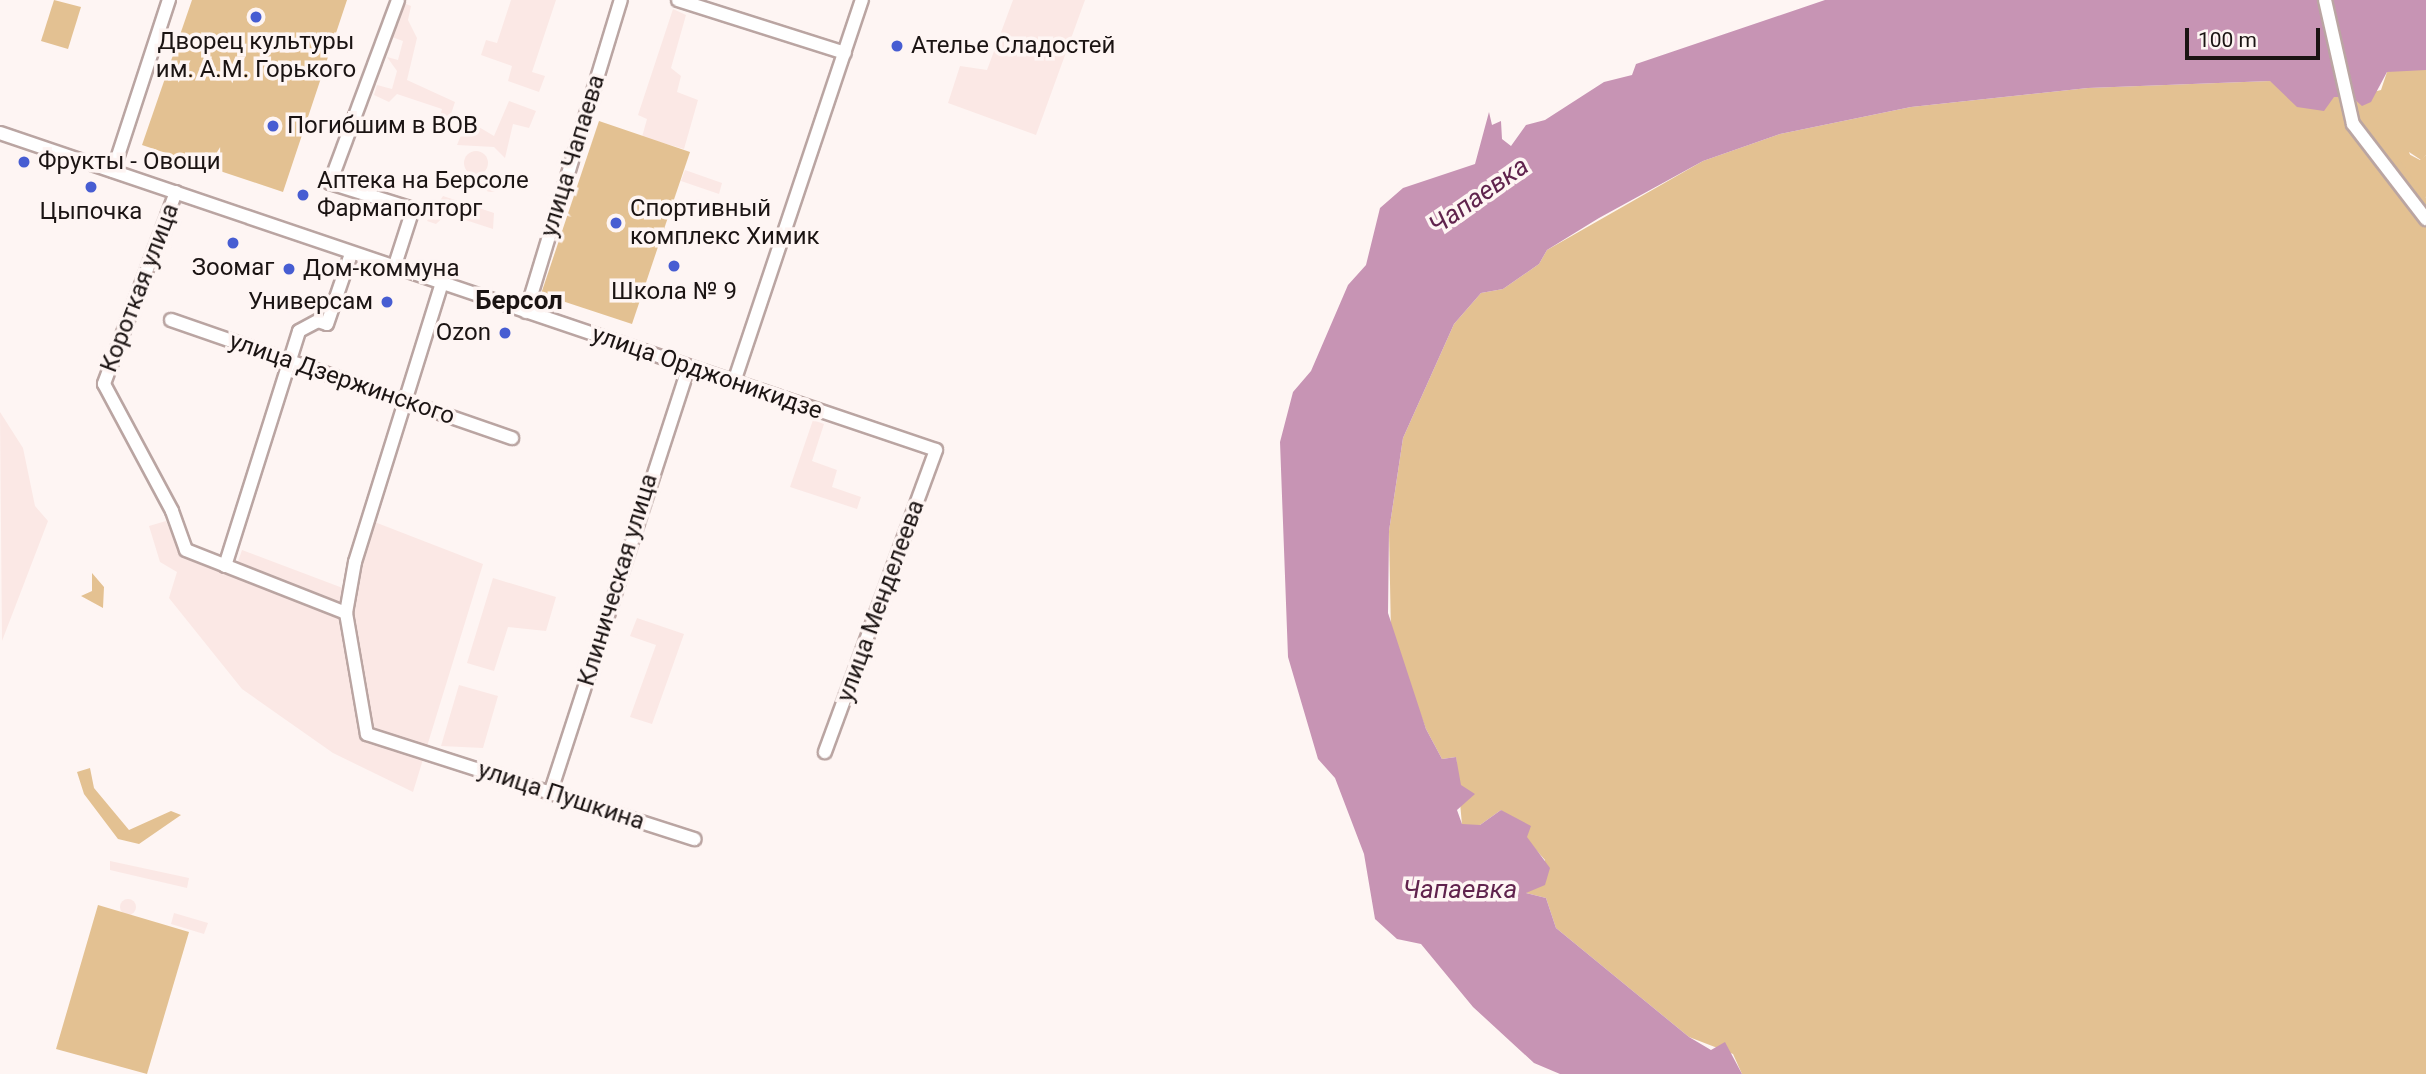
<!DOCTYPE html>
<meta charset="utf-8">
<style>
body{margin:0}
#map{position:relative;width:2426px;height:1074px;overflow:hidden;background:#fef5f3;font-family:Roboto,sans-serif}
div>[style]{position:absolute}
.built>*{inset:0;background:#fbe8e5}
.round{border-radius:50%}
.green>*{inset:0;background:#e3c192}
.forest>*{inset:0;background:#e4c191}
.water>*{inset:0;background:#c794b4}
.roads{filter:drop-shadow(2px 0 #baa5a2) drop-shadow(-2px 0 #baa5a2) drop-shadow(0 2px #baa5a2) drop-shadow(0 -2px #baa5a2)}
.minor>*{height:12px;margin:-6px;padding:0 6px;transform-origin:6px;border-radius:6px;background:#fff}
.dots>*{width:19px;height:19px;translate:-50% -50%;box-sizing:border-box;border:4px solid #fef5f3;border-radius:50%}
span{translate:-50% -50%;white-space:nowrap;text-align:center;line-height:1.15;-webkit-text-stroke:7px #fef5f3;paint-order:stroke}
.poi-label{font-size:24px;color:#1b1413}
.left{translate:0 -50%;text-align:left}
.right{translate:-100% -50%;text-align:right}
.street-label{font-size:24px;color:#1b1413}
.water-label{font-size:26px;color:#60234d;font-style:italic}
.neighbourhood-label{font-size:26px;color:#1b1413;font-weight:700}
.scale{position:absolute;left:2185px;top:28px;width:135px;height:32px;box-sizing:border-box;border:4px solid #1b1413;border-top:0;padding-left:9px;font-size:21px;line-height:24px;white-space:nowrap;color:#1b1413;-webkit-text-stroke:5px #fef5f3;paint-order:stroke}
</style>
<div id="map">
<div class="built">
<i style="clip-path:polygon(511px 0,556px 0,532px 72px,545px 76px,539px 92px,508px 81px,512px 66px,481px 55px,486px 40px,497px 43px)"></i>
<i style="clip-path:polygon(1013px 0,1085px 0,1036px 135px,948px 103px,960px 66px,987px 70px)"></i>
<i style="clip-path:polygon(401px 2px,411px 6px,408px 20px,417px 38px,407px 80px,455px 102px,448px 123px,439px 120px,442px 109px,397px 94px,389px 102px,374px 95px,377px 85px,392px 89px,397px 71px,387px 57px,398px 60px,403px 41px,389px 36px)"></i>
<i style="clip-path:polygon(673px 9px,686px 15px,671px 68px,681px 76px,677px 92px,698px 100px,684px 149px,642px 137px,647px 119px,638px 115px)"></i>
<i style="clip-path:polygon(509px 101px,536px 111px,529px 128px,513px 124px,505px 158px,494px 147px,457px 145px,467px 120px,494px 136px)"></i>
<i class="round" style="left:464px;top:151px;width:24px;height:24px"></i>
<i style="clip-path:polygon(685px 170px,722px 183px,719px 194px,681px 181px)"></i>
<i class="round" style="left:483px;top:176px;width:16px;height:16px"></i>
<i style="clip-path:polygon(443px 196px,494px 213px,493px 229px,447px 214px,436px 224px,427px 221px)"></i>
<i style="clip-path:polygon(0 412px,23px 448px,35px 506px,48px 521px,2px 641px)"></i>
<i style="clip-path:polygon(813px 420px,824px 424px,812px 461px,837px 470px,832px 487px,861px 497px,857px 509px,790px 487px)"></i>
<i style="clip-path:polygon(166px 521px,178px 549px,234px 573px,242px 550px,348px 590px,372px 521px,483px 564px,413px 792px,333px 753px,242px 689px,169px 598px,177px 572px,160px 562px,149px 526px)"></i>
<i style="clip-path:polygon(493px 578px,556px 597px,546px 631px,508px 627px,494px 671px,467px 663px)"></i>
<i style="clip-path:polygon(637px 618px,684px 634px,652px 724px,630px 717px,656px 645px,630px 636px)"></i>
<i style="clip-path:polygon(459px 685px,498px 696px,483px 748px,441px 746px)"></i>
<i style="clip-path:polygon(110px 861px,189px 878px,187px 888px,110px 870px)"></i>
<i class="round" style="left:120px;top:899px;width:16px;height:16px"></i>
<i style="clip-path:polygon(174px 913px,208px 923px,204px 934px,171px 924px)"></i>
</div>
<div class="green">
<i style="clip-path:polygon(54px 0,81px 7px,68px 49px,41px 41px)"></i>
<i style="clip-path:polygon(192px 0,347px 0,283px 192px,142px 145px)"></i>
<i style="clip-path:polygon(2403px 67px,2426px 70px,2426px 155px,2421px 160px,2409px 152px,2426px 198px,2426px 1074px,1742px 1074px,1733px 1054px,1689px 1037px,1556px 928px,1546px 898px,1526px 893px,1545px 860px,1501px 810px,1480px 825px,1462px 825px,1456px 757px,1442px 759px,1426px 729px,1391px 635px,1389px 531px,1403px 438px,1454px 324px,1481px 293px,1503px 289px,1539px 264px,1547px 250px,1703px 161px,1780px 134px,1911px 107px,2088px 88px,2270px 81px,2353px 97px,2381px 90px,2387px 72px)"></i>
<i style="clip-path:polygon(599px 121px,690px 152px,632px 324px,541px 294px)"></i>
<i style="clip-path:polygon(90px 768px,94px 788px,129px 830px,171px 811px,181px 815px,139px 844px,118px 839px,84px 794px,77px 772px)"></i>
<i style="clip-path:polygon(98px 905px,189px 932px,147px 1074px,56px 1049px)"></i>
</div>
<div class="forest">
<i style="clip-path:polygon(2401px 150px,2420px 160px,2426px 155px,2426px 198px,2399px 159px)"></i>
<i style="clip-path:polygon(92px 573px,104px 587px,103px 608px,81px 596px,92px 591px)"></i>
</div>
<div class="water">
<i style="clip-path:polygon(1825px 0,2426px 0,2426px 70px,2387px 72px,2371px 102px,2362px 106px,2352px 97px,2334px 97px,2324px 111px,2297px 107px,2270px 81px,2088px 88px,1911px 107px,1780px 134px,1703px 161px,1599px 218px,1547px 250px,1539px 264px,1503px 289px,1481px 293px,1454px 324px,1403px 438px,1389px 531px,1388px 613px,1426px 729px,1442px 759px,1456px 757px,1461px 785px,1475px 794px,1457px 810px,1462px 824px,1480px 825px,1501px 810px,1531px 826px,1527px 837px,1550px 868px,1545px 885px,1526px 893px,1546px 898px,1556px 928px,1689px 1037px,1711px 1050px,1725px 1042px,1742px 1074px,1560px 1074px,1534px 1063px,1473px 1007px,1421px 944px,1397px 939px,1375px 919px,1364px 854px,1335px 778px,1318px 759px,1288px 657px,1280px 442px,1293px 392px,1311px 371px,1348px 285px,1366px 265px,1380px 208px,1403px 188px,1475px 164px,1489px 112px,1492px 125px,1501px 121px,1502px 139px,1511px 146px,1526px 125px,1545px 120px,1604px 82px,1632px 75px,1636px 64px)"></i>
</div>
<div class="roads">
<div class="minor">
<i style="left:678px;top:0;width:175px;rotate:17.6deg"></i>
<i style="left:2325px;top:0;width:127px;rotate:77.3deg"></i>
<i style="left:2353px;top:124px;width:120px;rotate:52.5deg"></i>
<i style="left:0;top:133px;width:988px;rotate:18.71deg"></i>
<i style="left:936px;top:450px;width:322px;rotate:110.2deg"></i>
<i style="left:113px;top:171px;width:180px;rotate:-71.9deg"></i>
<i style="left:176px;top:192px;width:205px;rotate:110.6deg"></i>
<i style="left:104px;top:384px;width:144px;rotate:61.8deg"></i>
<i style="left:172px;top:511px;width:41px;rotate:70.3deg"></i>
<i style="left:186px;top:550px;width:172px;rotate:21.5deg"></i>
<i style="left:346px;top:613px;width:123px;rotate:80.2deg"></i>
<i style="left:367px;top:734px;width:344px;rotate:17.8deg"></i>
<i style="left:394px;top:268px;width:62px;rotate:-72.1deg"></i>
<i style="left:413px;top:209px;width:87px;rotate:-162.6deg"></i>
<i style="left:330px;top:183px;width:195px;rotate:-69.6deg"></i>
<i style="left:526px;top:312px;width:326px;rotate:-73.1deg"></i>
<i style="left:171px;top:320px;width:361px;rotate:19.1deg"></i>
<i style="left:734px;top:382px;width:403px;rotate:-71.5deg"></i>
<i style="left:225px;top:566px;width:246px;rotate:-72.5deg"></i>
<i style="left:299px;top:331px;width:21px;rotate:-28deg"></i>
<i style="left:318px;top:321px;width:9px;rotate:18deg"></i>
<i style="left:327px;top:324px;width:74px;rotate:-71.1deg"></i>
<i style="left:346px;top:613px;width:52px;rotate:-80deg"></i>
<i style="left:355px;top:562px;width:292px;rotate:-72.7deg"></i>
<i style="left:550px;top:794px;width:449px;rotate:-72deg"></i>
</div>
</div>
<div class="dots">
<i style="left:256px;top:17px;background:#475dd2"></i>
<i style="left:897px;top:46px;background:#475dd2"></i>
<i style="left:273px;top:126px;background:#475dd2"></i>
<i style="left:24px;top:162px;background:#475dd2"></i>
<i style="left:91px;top:187px;background:#475dd2"></i>
<i style="left:303px;top:195px;background:#475dd2"></i>
<i style="left:616px;top:223px;background:#475dd2"></i>
<i style="left:233px;top:243px;background:#475dd2"></i>
<i style="left:674px;top:266px;background:#475dd2"></i>
<i style="left:289px;top:269px;background:#475dd2"></i>
<i style="left:387px;top:302px;background:#475dd2"></i>
<i style="left:505px;top:333px;background:#475dd2"></i>
</div>
<div class="poi-label">
<span style="left:256px;top:56px">Дворец культуры<br>им. А.М. Горького</span>
<span class="left" style="left:911px;top:46px">Ателье Сладостей</span>
<span class="left" style="left:287px;top:126px">Погибшим в ВОВ</span>
<span class="left" style="left:38px;top:162px">Фрукты - Овощи</span>
<span class="left" style="left:317px;top:195px">Аптека на Берсоле<br>Фармаполторг</span>
<span class="left" style="left:630px;top:223px">Спортивный<br>комплекс Химик</span>
<span style="left:91px;top:212px">Цыпочка</span>
<span style="left:233px;top:268px">Зоомаг</span>
<span class="left" style="left:303px;top:269px">Дом-коммуна</span>
<span style="left:674px;top:292px">Школа № 9</span>
<span class="right" style="left:373px;top:302px">Универсам</span>
<span class="right" style="left:491px;top:333px">Ozon</span>
</div>
<div class="street-label">
<span style="left:573px;top:156px;rotate:-73deg">улица Чапаева</span>
<span style="left:140px;top:288px;rotate:-69deg">Короткая улица</span>
<span style="left:707px;top:373px;rotate:19deg">улица Орджоникидзе</span>
<span style="left:342px;top:379px;rotate:19deg">улица Дзержинского</span>
<span style="left:618px;top:580px;rotate:-73deg">Клиническая улица</span>
<span style="left:881px;top:601px;rotate:-70deg">улица Менделеева</span>
<span style="left:561px;top:796px;rotate:18deg">улица Пушкина</span>
</div>
<div class="water-label">
<span style="left:1479px;top:196px;rotate:-35deg">Чапаевка</span>
<span style="left:1460px;top:890px">Чапаевка</span>
</div>
<div class="neighbourhood-label">
<span style="left:519px;top:301px">Берсол</span>
</div>
<div class="scale">100 m</div>
</div>
